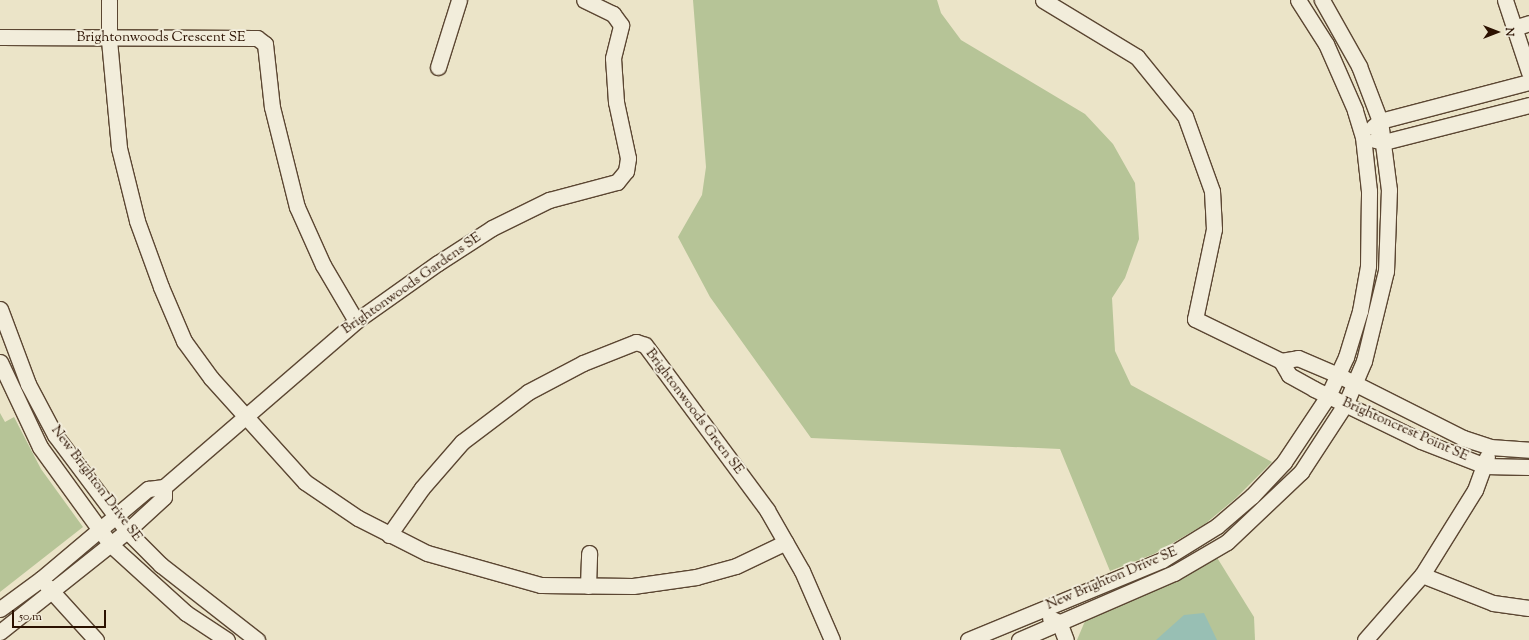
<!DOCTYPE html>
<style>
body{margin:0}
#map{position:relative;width:1529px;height:640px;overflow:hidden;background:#ebe4c8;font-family:"Sorts Mill Goudy",serif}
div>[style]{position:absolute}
.green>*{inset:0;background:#b6c497}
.water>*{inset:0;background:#98bfb4}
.roads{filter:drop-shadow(1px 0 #5b4632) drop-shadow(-1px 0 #5b4632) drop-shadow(0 1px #5b4632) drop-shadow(0 -1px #5b4632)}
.minor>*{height:15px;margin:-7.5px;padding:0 7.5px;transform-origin:7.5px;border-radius:7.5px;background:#f2eddb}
span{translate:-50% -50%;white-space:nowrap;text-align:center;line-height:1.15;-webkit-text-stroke:4px #f2eddb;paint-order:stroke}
.street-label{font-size:14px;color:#2b1100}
.north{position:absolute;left:1477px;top:12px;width:40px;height:40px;-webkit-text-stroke:3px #f2eddb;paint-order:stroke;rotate:90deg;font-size:11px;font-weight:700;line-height:16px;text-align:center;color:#2b1100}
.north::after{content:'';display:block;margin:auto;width:14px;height:18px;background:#2b1100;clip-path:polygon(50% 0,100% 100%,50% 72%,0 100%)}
.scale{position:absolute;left:12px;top:610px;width:94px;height:18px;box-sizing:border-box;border:2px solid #2b1100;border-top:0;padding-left:5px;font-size:12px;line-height:14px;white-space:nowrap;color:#2b1100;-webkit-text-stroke:3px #f2eddb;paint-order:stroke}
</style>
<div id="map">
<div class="green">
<i style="clip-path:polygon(693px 0,937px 0,941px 13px,961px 40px,1085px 114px,1113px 144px,1135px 183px,1139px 239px,1125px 278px,1112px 298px,1115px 351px,1131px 385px,1272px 462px,1236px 498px,1205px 524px,1154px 554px,1110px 571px,1060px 449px,811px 438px,710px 297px,678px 237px,702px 195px,706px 167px)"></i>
<i style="clip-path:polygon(0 413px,5px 422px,14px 417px,41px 469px,83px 527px,0 592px)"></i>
<i style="clip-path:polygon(1216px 556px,1254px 617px,1255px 640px,1077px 640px,1085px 621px,1098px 612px)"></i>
</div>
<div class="water">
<i style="clip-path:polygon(1204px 613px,1217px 640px,1156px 640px,1184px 615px)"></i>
</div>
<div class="roads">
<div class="minor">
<i style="left:109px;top:0;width:40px;rotate:90deg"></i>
<i style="left:109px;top:40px;width:108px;rotate:84.7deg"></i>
<i style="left:119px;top:148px;width:75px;rotate:76.1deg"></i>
<i style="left:137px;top:221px;width:70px;rotate:70deg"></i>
<i style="left:161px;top:287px;width:59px;rotate:66.9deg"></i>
<i style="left:184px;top:341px;width:46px;rotate:53.9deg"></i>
<i style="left:211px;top:378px;width:140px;rotate:47.9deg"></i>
<i style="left:305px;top:482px;width:64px;rotate:34.2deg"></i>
<i style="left:358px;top:518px;width:77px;rotate:26.9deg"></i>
<i style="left:427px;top:553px;width:118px;rotate:15.7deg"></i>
<i style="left:541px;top:585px;width:92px;rotate:0.6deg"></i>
<i style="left:633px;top:586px;width:64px;rotate:-8.1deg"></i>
<i style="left:696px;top:577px;width:41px;rotate:-15.4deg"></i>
<i style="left:736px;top:566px;width:55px;rotate:-25.6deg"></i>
<i style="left:1043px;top:0;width:110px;rotate:31.2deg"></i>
<i style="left:1137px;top:57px;width:76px;rotate:50.9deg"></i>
<i style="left:1185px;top:116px;width:80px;rotate:70.2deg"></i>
<i style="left:1212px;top:191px;width:38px;rotate:87deg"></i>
<i style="left:1214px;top:229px;width:92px;rotate:101.9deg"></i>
<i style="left:1195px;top:319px;width:96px;rotate:26deg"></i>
<i style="left:1281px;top:361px;width:16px;rotate:60deg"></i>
<i style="left:1289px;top:375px;width:29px;rotate:29deg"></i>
<i style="left:1314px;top:389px;width:119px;rotate:25.9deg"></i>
<i style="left:1421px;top:441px;width:69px;rotate:21.3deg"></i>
<i style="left:1485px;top:466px;width:44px;rotate:1.3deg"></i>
<i style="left:1505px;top:0;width:76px;rotate:71.6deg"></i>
<i style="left:1514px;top:28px;width:16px;rotate:-18deg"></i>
<i style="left:0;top:37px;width:257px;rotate:0.2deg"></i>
<i style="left:257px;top:38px;width:10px;rotate:37deg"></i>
<i style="left:265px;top:44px;width:63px;rotate:83.7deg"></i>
<i style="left:272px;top:107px;width:103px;rotate:76deg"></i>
<i style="left:297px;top:207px;width:64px;rotate:65.9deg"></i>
<i style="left:323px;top:265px;width:65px;rotate:59.5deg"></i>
<i style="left:438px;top:67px;width:70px;rotate:-72.6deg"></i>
<i style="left:1373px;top:127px;width:9px;rotate:-41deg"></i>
<i style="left:1380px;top:121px;width:154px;rotate:-14.7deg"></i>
<i style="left:1375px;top:140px;width:9px;rotate:13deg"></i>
<i style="left:1384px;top:142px;width:150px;rotate:-14.3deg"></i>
<i style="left:0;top:309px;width:80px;rotate:69.5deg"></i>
<i style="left:28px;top:384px;width:58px;rotate:62.1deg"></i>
<i style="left:55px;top:435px;width:120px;rotate:53.1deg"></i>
<i style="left:127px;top:531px;width:48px;rotate:45deg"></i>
<i style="left:161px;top:565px;width:122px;rotate:38deg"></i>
<i style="left:1281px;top:361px;width:17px;rotate:-10deg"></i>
<i style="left:1298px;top:358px;width:43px;rotate:23deg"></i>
<i style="left:1338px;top:375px;width:140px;rotate:26.7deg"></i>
<i style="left:1463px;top:438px;width:28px;rotate:18deg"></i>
<i style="left:1490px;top:447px;width:39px;rotate:4deg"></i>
<i style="left:0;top:362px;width:94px;rotate:64.8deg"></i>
<i style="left:40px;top:447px;width:121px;rotate:54.1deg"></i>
<i style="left:111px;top:545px;width:101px;rotate:42.2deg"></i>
<i style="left:186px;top:613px;width:49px;rotate:33.4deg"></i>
<i style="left:389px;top:535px;width:57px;rotate:-54.9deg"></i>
<i style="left:422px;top:488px;width:61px;rotate:-49deg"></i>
<i style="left:462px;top:442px;width:83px;rotate:-37.1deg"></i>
<i style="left:528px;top:392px;width:62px;rotate:-27.8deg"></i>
<i style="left:583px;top:363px;width:57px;rotate:-21.6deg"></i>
<i style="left:636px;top:342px;width:9px;rotate:18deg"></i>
<i style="left:645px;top:345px;width:205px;rotate:53.5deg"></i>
<i style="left:767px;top:510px;width:70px;rotate:60.2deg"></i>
<i style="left:802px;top:571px;width:75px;rotate:66.5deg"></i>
<i style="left:1422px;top:575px;width:76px;rotate:21.5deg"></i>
<i style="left:1493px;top:603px;width:36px;rotate:8deg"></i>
<i style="left:47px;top:586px;width:73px;rotate:47.8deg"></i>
<i style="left:588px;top:586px;width:33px;rotate:-88deg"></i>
<i style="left:0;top:609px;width:51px;rotate:-36.2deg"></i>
<i style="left:41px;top:579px;width:140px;rotate:-40.1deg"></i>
<i style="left:148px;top:489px;width:16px;rotate:-7deg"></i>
<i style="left:164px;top:487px;width:254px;rotate:-40.8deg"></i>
<i style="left:356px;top:321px;width:100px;rotate:-35.3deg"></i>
<i style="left:438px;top:263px;width:64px;rotate:-32.9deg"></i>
<i style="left:492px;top:228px;width:64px;rotate:-26.2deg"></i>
<i style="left:549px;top:200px;width:70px;rotate:-14.8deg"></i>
<i style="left:617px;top:182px;width:14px;rotate:-51deg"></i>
<i style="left:626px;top:171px;width:13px;rotate:-81deg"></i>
<i style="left:628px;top:158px;width:57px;rotate:-102.1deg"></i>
<i style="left:616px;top:102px;width:44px;rotate:-93.9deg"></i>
<i style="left:613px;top:58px;width:34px;rotate:-76deg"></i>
<i style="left:621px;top:25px;width:14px;rotate:-126deg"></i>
<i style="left:613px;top:14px;width:32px;rotate:-154deg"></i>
<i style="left:1050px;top:618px;width:10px;rotate:24deg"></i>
<i style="left:1059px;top:622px;width:19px;rotate:69deg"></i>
<i style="left:0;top:632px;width:162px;rotate:-38.5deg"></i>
<i style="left:127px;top:531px;width:50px;rotate:-42.6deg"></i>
<i style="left:164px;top:497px;width:10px;rotate:-90deg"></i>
<i style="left:968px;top:640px;width:210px;rotate:-22.4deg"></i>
<i style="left:1162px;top:560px;width:65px;rotate:-31.7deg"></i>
<i style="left:1217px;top:526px;width:46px;rotate:-40.6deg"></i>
<i style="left:1252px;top:496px;width:47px;rotate:-46.7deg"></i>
<i style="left:1284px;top:462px;width:79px;rotate:-56.3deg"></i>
<i style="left:1328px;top:396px;width:43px;rotate:-65.2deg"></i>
<i style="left:1346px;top:357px;width:48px;rotate:-73.1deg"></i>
<i style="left:1360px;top:311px;width:46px;rotate:-79.9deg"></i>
<i style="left:1368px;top:266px;width:75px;rotate:-89.2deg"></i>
<i style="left:1369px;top:191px;width:54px;rotate:-96.3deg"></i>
<i style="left:1363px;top:137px;width:28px;rotate:-107deg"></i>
<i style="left:1355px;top:110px;width:72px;rotate:-113.7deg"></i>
<i style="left:1326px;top:44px;width:52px;rotate:-122.5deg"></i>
<i style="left:1019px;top:640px;width:169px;rotate:-23.4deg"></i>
<i style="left:1174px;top:573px;width:61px;rotate:-30.3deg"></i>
<i style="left:1227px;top:542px;width:102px;rotate:-43.4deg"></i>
<i style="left:1301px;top:472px;width:82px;rotate:-56.9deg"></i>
<i style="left:1346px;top:403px;width:46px;rotate:-66.8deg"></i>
<i style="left:1364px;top:361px;width:93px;rotate:-76.3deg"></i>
<i style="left:1386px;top:271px;width:81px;rotate:-87.9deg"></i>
<i style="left:1389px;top:190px;width:70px;rotate:-97.4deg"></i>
<i style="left:1380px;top:121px;width:59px;rotate:-110.9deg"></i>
<i style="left:1359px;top:66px;width:76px;rotate:-119.3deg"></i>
<i style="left:1365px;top:640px;width:86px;rotate:-48.8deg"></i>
<i style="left:1422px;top:575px;width:100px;rotate:-58.1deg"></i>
<i style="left:1475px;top:490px;width:35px;rotate:-70deg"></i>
</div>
</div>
<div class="street-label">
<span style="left:161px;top:38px">Brightonwoods Crescent SE</span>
<span style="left:412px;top:284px;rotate:-35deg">Brightonwoods Gardens SE</span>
<span style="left:694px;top:412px;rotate:53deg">Brightonwoods Green SE</span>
<span style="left:1405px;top:430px;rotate:24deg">Brightoncrest Point SE</span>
<span style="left:96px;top:484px;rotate:53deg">New Brighton Drive SE</span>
<span style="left:1112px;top:579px;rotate:-23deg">New Brighton Drive SE</span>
</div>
<div class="north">N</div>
<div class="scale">50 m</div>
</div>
